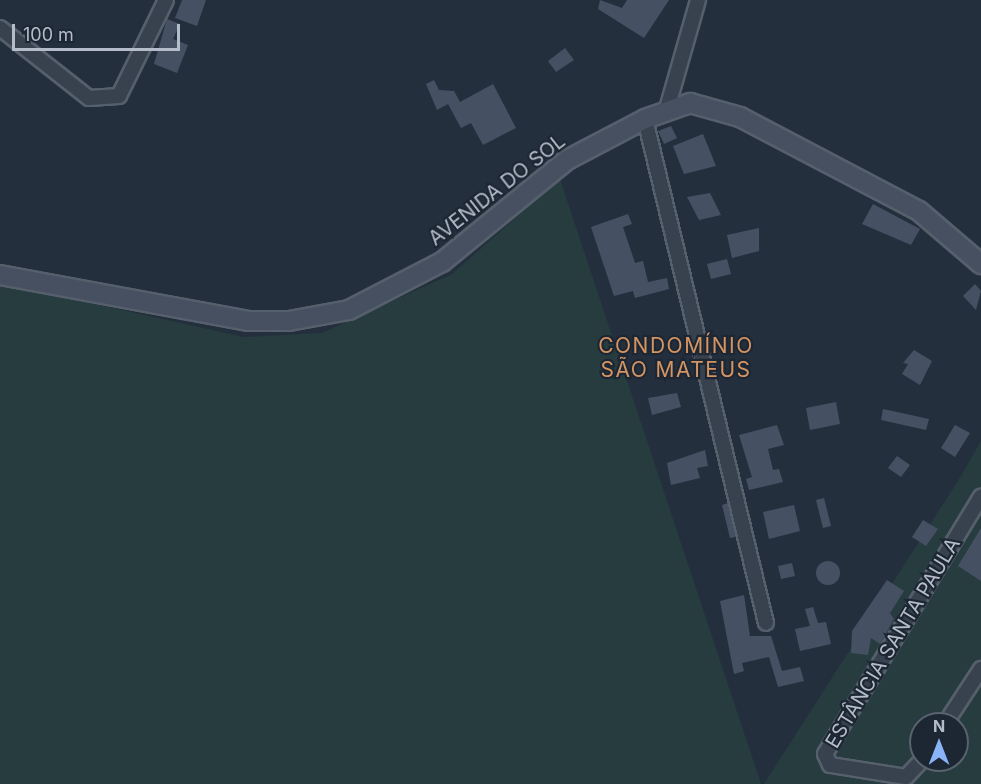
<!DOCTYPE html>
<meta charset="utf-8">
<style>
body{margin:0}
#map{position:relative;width:981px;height:784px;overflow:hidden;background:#242f3e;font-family:Inter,sans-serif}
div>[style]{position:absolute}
.green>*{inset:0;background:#263c3f}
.building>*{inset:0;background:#455162}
.round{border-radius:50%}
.roads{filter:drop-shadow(2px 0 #565f6c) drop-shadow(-2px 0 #565f6c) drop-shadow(0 2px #565f6c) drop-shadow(0 -2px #565f6c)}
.street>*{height:14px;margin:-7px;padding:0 7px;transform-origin:7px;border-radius:7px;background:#38414e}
.secondary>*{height:18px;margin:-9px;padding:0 9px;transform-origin:9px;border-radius:9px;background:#465061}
span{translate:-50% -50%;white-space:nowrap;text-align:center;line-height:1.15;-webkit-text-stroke:4.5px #1d2633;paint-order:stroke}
.street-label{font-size:20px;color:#b4bcc9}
.neighbourhood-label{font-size:21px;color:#d59563;letter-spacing:1.5px}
.north{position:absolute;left:909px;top:712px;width:60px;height:60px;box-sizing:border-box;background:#1d2633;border:2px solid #59626f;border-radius:50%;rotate:0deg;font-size:16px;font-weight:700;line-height:24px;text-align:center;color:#b4bcc9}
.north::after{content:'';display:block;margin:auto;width:21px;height:27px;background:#8ab4f8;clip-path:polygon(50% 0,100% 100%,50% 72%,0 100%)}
.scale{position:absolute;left:12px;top:24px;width:168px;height:27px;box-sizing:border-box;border:3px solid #b4bcc9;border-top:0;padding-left:8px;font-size:18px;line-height:21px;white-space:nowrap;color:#b4bcc9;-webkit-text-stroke:4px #1d2633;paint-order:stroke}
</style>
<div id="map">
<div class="green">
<i style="clip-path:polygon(560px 179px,761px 784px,0 784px,0 283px,244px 337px,322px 333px,452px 274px)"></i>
<i style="clip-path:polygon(evenodd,981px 441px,981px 784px,764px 784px,961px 476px,981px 441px,921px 724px,957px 724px,957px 760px,921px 760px,921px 724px)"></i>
</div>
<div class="building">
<i style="clip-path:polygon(182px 0,206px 0,197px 26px,175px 18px)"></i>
<i style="clip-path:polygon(600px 0,622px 8px,627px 0,669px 0,644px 38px,598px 9px)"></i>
<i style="clip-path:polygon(167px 19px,180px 24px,173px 39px,188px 45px,177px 73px,154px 64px)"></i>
<i style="clip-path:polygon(565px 48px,574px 60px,556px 72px,548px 61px)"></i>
<i style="clip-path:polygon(434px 80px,439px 90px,454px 91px,460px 102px,493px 84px,516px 128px,483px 145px,471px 123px,461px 128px,448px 104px,437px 110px,426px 84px)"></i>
<i style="clip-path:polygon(671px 126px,677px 138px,664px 144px,658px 131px)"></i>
<i style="clip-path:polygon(703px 134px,716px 166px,684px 174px,673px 146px)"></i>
<i style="clip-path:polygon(710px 193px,721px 215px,699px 220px,687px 197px)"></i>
<i style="clip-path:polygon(873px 204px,920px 229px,911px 245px,862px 224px)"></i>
<i style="clip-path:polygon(628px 214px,632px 224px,623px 227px,635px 263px,643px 261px,648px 282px,667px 278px,669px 289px,635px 298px,633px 291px,614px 296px,591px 227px)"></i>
<i style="clip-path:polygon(759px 228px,759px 251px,732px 258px,727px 235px)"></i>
<i style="clip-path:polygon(727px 259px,731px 274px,711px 279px,707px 264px)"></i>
<i style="clip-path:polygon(975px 284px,981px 291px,976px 310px,963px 296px)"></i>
<i style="clip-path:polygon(914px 350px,932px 361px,920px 385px,902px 374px,908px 364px,903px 363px)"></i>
<i style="clip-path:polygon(677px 393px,681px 407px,652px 415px,648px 398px)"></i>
<i style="clip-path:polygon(836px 402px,840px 424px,810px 430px,806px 408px)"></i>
<i style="clip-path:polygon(883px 409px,929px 419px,926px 430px,881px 420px)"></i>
<i style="clip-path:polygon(777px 425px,784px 445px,768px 449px,773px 470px,779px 469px,783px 482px,749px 490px,746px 479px,752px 477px,739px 435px)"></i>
<i style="clip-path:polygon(955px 425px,970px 433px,955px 457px,941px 448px)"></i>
<i style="clip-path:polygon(705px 450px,708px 466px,697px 468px,700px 478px,671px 485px,667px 463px)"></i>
<i style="clip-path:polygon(897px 456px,910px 465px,901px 477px,888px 468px)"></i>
<i style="clip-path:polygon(824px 498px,831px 526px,823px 528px,816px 500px)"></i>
<i style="clip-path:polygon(728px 503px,736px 537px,730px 538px,722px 505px)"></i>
<i style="clip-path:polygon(794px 505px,800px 531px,769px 539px,763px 512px)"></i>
<i style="clip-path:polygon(923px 520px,938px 529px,926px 546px,912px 537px)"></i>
<i style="clip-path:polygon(981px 528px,981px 581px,958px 566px)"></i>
<i class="round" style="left:816px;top:561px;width:24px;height:24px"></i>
<i style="clip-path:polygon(792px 563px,795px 576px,781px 579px,778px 566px)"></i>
<i style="clip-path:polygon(887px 580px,904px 591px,890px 613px,894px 619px,880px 644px,871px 638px,868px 655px,851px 653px,852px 631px)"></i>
<i style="clip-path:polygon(744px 595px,750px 636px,771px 636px,782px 671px,800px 667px,804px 681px,778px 687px,769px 657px,742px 663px,744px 671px,734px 674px,720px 601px)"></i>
<i style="clip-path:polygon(813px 607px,818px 623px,826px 622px,831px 644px,800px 651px,795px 629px,810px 626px,805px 609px)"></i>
</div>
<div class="roads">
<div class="street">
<i style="left:0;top:28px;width:113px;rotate:38.2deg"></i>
<i style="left:89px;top:98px;width:30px;rotate:-4deg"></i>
<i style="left:119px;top:96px;width:107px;rotate:-63.9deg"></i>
<i style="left:667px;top:109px;width:113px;rotate:-74.1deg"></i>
<i style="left:645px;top:119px;width:518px;rotate:76.5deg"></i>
<i style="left:945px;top:724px;width:66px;rotate:-56.8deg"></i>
<i style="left:922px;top:760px;width:23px;rotate:133deg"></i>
<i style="left:906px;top:777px;width:77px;rotate:-171deg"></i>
<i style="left:830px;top:765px;width:12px;rotate:-114deg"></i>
<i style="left:825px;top:754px;width:301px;rotate:-58.8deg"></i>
</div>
<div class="secondary">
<i style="left:0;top:275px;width:252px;rotate:10.5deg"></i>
<i style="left:248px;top:321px;width:41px"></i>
<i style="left:289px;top:321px;width:61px;rotate:-10.4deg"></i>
<i style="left:349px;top:310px;width:105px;rotate:-27.3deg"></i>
<i style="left:442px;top:262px;width:161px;rotate:-39.2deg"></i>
<i style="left:567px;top:160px;width:88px;rotate:-27.7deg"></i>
<i style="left:645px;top:119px;width:48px;rotate:-19.6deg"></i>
<i style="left:690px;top:103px;width:52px;rotate:15.6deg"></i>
<i style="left:740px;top:117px;width:202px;rotate:27.7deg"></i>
<i style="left:919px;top:211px;width:82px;rotate:40.5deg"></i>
</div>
</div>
<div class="street-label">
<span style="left:497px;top:190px;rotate:-38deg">AVENIDA DO SOL</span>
<span style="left:893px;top:643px;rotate:-59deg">ESTÂNCIA SANTA PAULA</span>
</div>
<div class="neighbourhood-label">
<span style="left:676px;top:358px">CONDOMÍNIO<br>SÃO MATEUS</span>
</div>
<div class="north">N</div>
<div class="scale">100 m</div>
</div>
